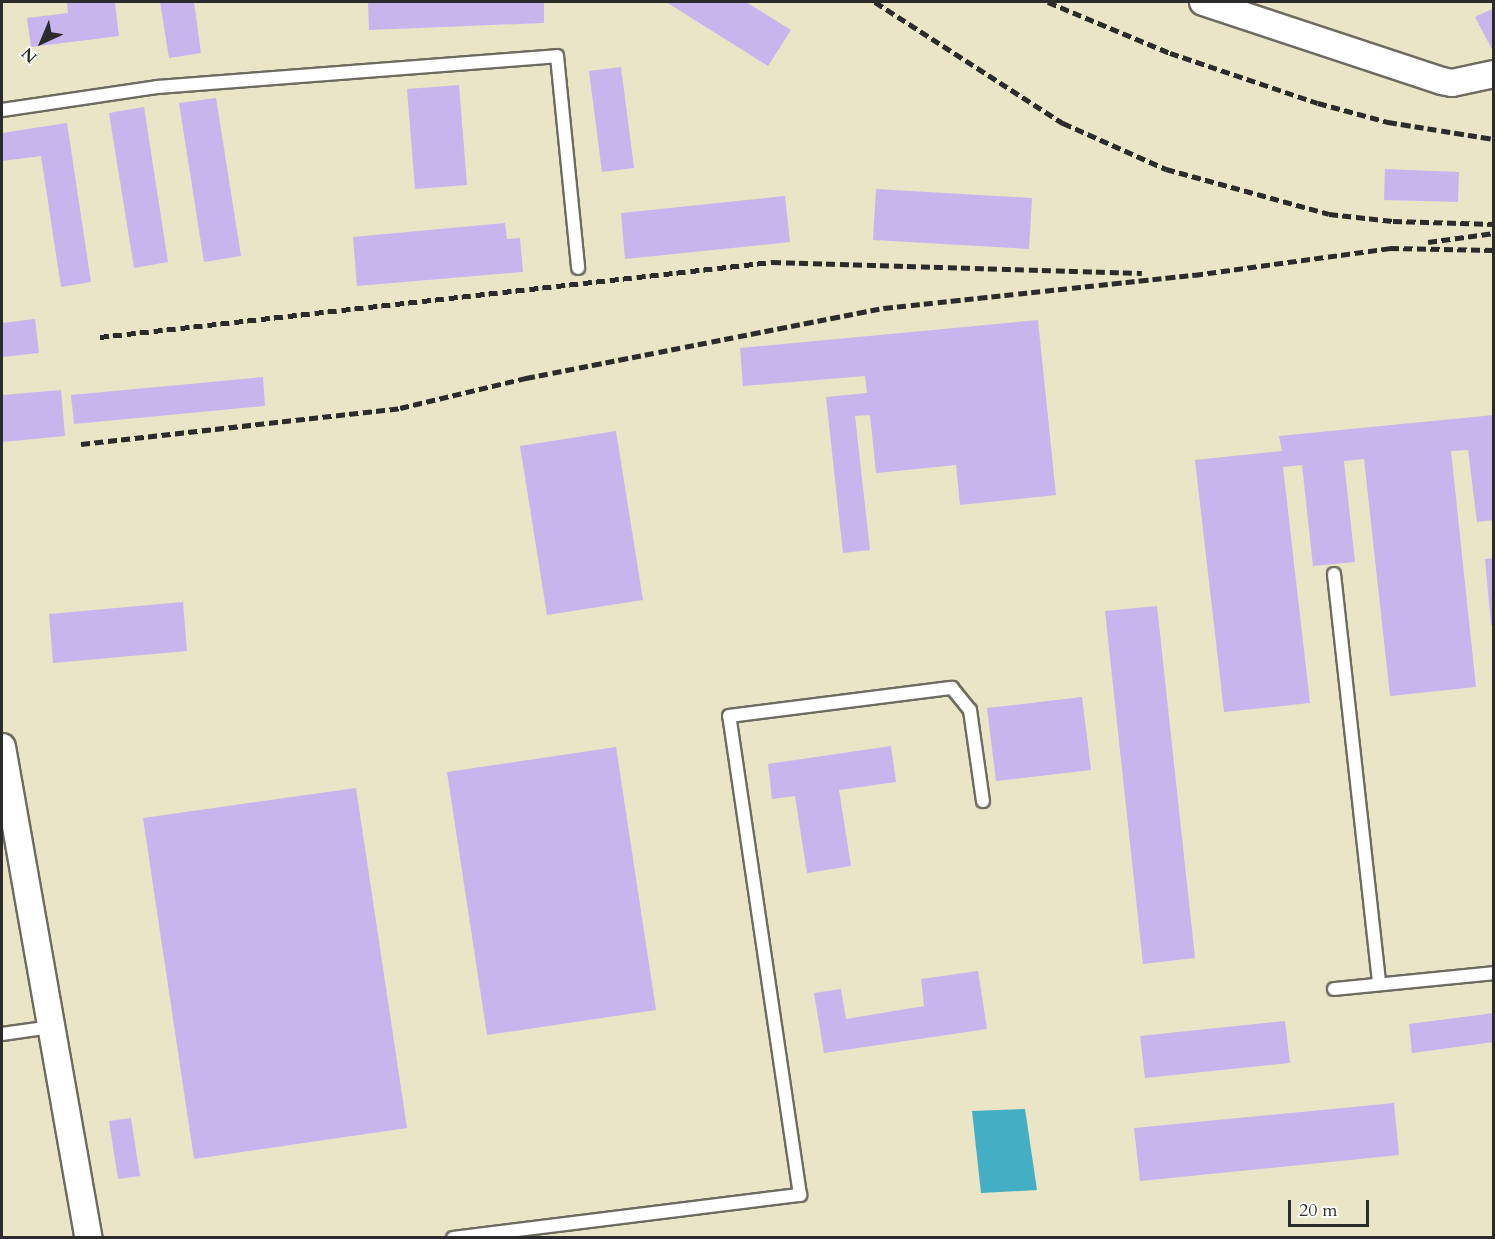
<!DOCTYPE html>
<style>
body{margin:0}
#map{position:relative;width:1495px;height:1239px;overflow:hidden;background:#eae5c6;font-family:Cardo,serif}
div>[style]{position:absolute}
.water>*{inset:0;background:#44aec4}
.building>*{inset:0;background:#c8b5ed}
.roads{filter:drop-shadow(2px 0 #6e6c61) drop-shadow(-2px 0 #6e6c61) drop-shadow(0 2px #6e6c61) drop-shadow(0 -2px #6e6c61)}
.lane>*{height:12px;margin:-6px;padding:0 6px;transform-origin:6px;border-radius:6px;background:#fff}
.street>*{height:26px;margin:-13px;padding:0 13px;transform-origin:13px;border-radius:13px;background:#fff}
.rail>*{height:4.5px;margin-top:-2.25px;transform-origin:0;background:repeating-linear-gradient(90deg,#2b2b2b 0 9px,transparent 0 13.5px)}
span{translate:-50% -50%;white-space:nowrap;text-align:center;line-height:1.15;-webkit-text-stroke:4.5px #fdfcf7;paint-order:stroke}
.frame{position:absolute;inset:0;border:3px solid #2b2b2b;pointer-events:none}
.north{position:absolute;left:12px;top:12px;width:60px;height:60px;-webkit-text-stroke:4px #fdfcf7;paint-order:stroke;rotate:224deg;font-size:16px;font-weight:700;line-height:24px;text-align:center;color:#2b2b2b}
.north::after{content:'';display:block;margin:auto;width:21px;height:27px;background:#2b2b2b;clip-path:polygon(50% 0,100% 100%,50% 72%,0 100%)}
.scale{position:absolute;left:1288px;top:1200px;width:81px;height:27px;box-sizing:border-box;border:3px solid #2b2b2b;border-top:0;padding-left:8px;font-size:18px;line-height:21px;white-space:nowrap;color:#2b2b2b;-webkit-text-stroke:4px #fdfcf7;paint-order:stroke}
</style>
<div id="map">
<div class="water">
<i style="clip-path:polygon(1025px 1109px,1037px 1190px,981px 1193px,972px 1111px)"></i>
</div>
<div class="building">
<i style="clip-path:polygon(67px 2px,115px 2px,119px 36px,31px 47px,27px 18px,68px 13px)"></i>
<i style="clip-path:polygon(160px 2px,194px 2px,201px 53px,169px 58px)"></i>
<i style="clip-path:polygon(368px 2px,544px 2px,544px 23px,369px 30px)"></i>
<i style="clip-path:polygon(666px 2px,746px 2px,791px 30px,768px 66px)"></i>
<i style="clip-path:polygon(1494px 8px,1494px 53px,1475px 17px)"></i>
<i style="clip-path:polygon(621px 67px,634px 168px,602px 172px,589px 71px)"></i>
<i style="clip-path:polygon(459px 85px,467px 185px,415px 189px,407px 89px)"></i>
<i style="clip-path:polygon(216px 98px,241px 256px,204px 262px,179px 103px)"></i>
<i style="clip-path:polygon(144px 107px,168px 262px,134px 268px,109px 113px)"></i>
<i style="clip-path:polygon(67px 123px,91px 282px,61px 287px,41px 156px,2px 161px,2px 133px)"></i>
<i style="clip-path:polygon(1385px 169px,1459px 172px,1458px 202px,1384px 200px)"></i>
<i style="clip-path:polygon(876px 189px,1032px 198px,1029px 249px,873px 240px)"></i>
<i style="clip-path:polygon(785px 196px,790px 242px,625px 259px,621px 213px)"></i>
<i style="clip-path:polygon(505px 223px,507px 239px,520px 238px,523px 272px,357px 286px,353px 237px)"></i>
<i style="clip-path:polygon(35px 319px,39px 353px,2px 357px,2px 323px)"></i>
<i style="clip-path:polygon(1038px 320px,1056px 495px,960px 505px,956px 465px,876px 473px,870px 415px,855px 416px,870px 550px,843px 553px,826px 397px,867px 393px,865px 376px,743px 386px,740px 348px)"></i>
<i style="clip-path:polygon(263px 377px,265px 406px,74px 424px,71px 395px)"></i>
<i style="clip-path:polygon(61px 390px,65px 436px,2px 442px,2px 395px)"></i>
<i style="clip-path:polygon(1494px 415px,1494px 520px,1477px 522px,1468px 450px,1451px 451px,1476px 687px,1390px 696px,1364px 459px,1344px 461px,1355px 562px,1313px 566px,1302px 465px,1283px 467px,1310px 703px,1224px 712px,1195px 460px,1282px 451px,1279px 436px)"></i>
<i style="clip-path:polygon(616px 431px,643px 600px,547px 615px,520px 446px)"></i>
<i style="clip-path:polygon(1494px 558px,1494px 624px,1491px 625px,1485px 559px)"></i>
<i style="clip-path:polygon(183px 602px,187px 651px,53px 663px,49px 614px)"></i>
<i style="clip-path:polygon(1157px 606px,1195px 958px,1143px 964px,1105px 611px)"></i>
<i style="clip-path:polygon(1082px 697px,1091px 770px,996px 781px,987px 708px)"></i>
<i style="clip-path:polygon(891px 746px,896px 782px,839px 790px,851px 866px,807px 873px,795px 796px,772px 799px,768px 764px)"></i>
<i style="clip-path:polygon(616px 747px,656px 1010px,487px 1035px,447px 772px)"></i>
<i style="clip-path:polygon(356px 788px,407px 1128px,194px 1159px,143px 818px)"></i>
<i style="clip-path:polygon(978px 971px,987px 1029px,824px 1053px,814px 993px,841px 989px,846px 1019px,924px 1006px,921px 979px)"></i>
<i style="clip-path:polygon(1494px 1013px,1494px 1042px,1412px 1053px,1409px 1024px)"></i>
<i style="clip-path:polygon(1285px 1021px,1290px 1063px,1145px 1078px,1140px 1036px)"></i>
<i style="clip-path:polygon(1394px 1103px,1399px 1155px,1140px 1181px,1134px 1128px)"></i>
<i style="clip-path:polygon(131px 1118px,140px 1176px,118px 1179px,109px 1121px)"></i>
</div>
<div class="roads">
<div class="lane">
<i style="left:2px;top:110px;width:157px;rotate:-8.4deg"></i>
<i style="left:157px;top:87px;width:401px;rotate:-4.4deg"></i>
<i style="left:557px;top:56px;width:213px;rotate:84.3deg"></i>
<i style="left:1334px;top:574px;width:412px;rotate:83.7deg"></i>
<i style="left:1334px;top:989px;width:161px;rotate:-5.7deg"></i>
<i style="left:2px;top:1034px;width:49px;rotate:-8.1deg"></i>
<i style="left:453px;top:1238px;width:350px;rotate:-7.1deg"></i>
<i style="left:800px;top:1195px;width:484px;rotate:-98.4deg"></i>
<i style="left:729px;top:716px;width:225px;rotate:-7.2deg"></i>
<i style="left:952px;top:688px;width:28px;rotate:51deg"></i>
<i style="left:970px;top:710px;width:92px;rotate:81.9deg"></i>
</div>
<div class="street">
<i style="left:1203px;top:2px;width:252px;rotate:18.3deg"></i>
<i style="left:1442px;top:81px;width:10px;rotate:11deg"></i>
<i style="left:1452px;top:83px;width:43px;rotate:-12.1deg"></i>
<i style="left:2px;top:747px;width:499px;rotate:80deg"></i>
</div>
</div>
<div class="rail">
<i style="left:875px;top:2px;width:224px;rotate:32.8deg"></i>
<i style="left:1063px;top:123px;width:113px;rotate:24.1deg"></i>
<i style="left:1166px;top:169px;width:169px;rotate:15.4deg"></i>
<i style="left:1329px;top:214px;width:64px;rotate:6.2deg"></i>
<i style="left:1393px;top:221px;width:101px;rotate:1.7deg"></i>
<i style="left:1048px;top:2px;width:132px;rotate:22.7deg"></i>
<i style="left:1170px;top:53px;width:156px;rotate:18.7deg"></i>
<i style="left:1318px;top:103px;width:73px;rotate:15.2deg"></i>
<i style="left:1388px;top:122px;width:107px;rotate:9.1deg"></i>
<i style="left:1428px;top:242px;width:67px;rotate:-7.8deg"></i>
<i style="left:100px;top:337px;width:676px;rotate:-6.37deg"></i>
<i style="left:772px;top:262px;width:370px;rotate:1.7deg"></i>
<i style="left:81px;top:444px;width:321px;rotate:-6.4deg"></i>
<i style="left:400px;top:408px;width:130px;rotate:-13.4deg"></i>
<i style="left:526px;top:378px;width:365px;rotate:-11.1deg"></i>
<i style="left:884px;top:308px;width:312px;rotate:-6.1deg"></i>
<i style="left:1194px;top:275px;width:198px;rotate:-7.8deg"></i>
<i style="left:1390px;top:248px;width:104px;rotate:1.1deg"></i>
</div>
<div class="frame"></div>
<div class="north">N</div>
<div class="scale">20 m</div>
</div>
